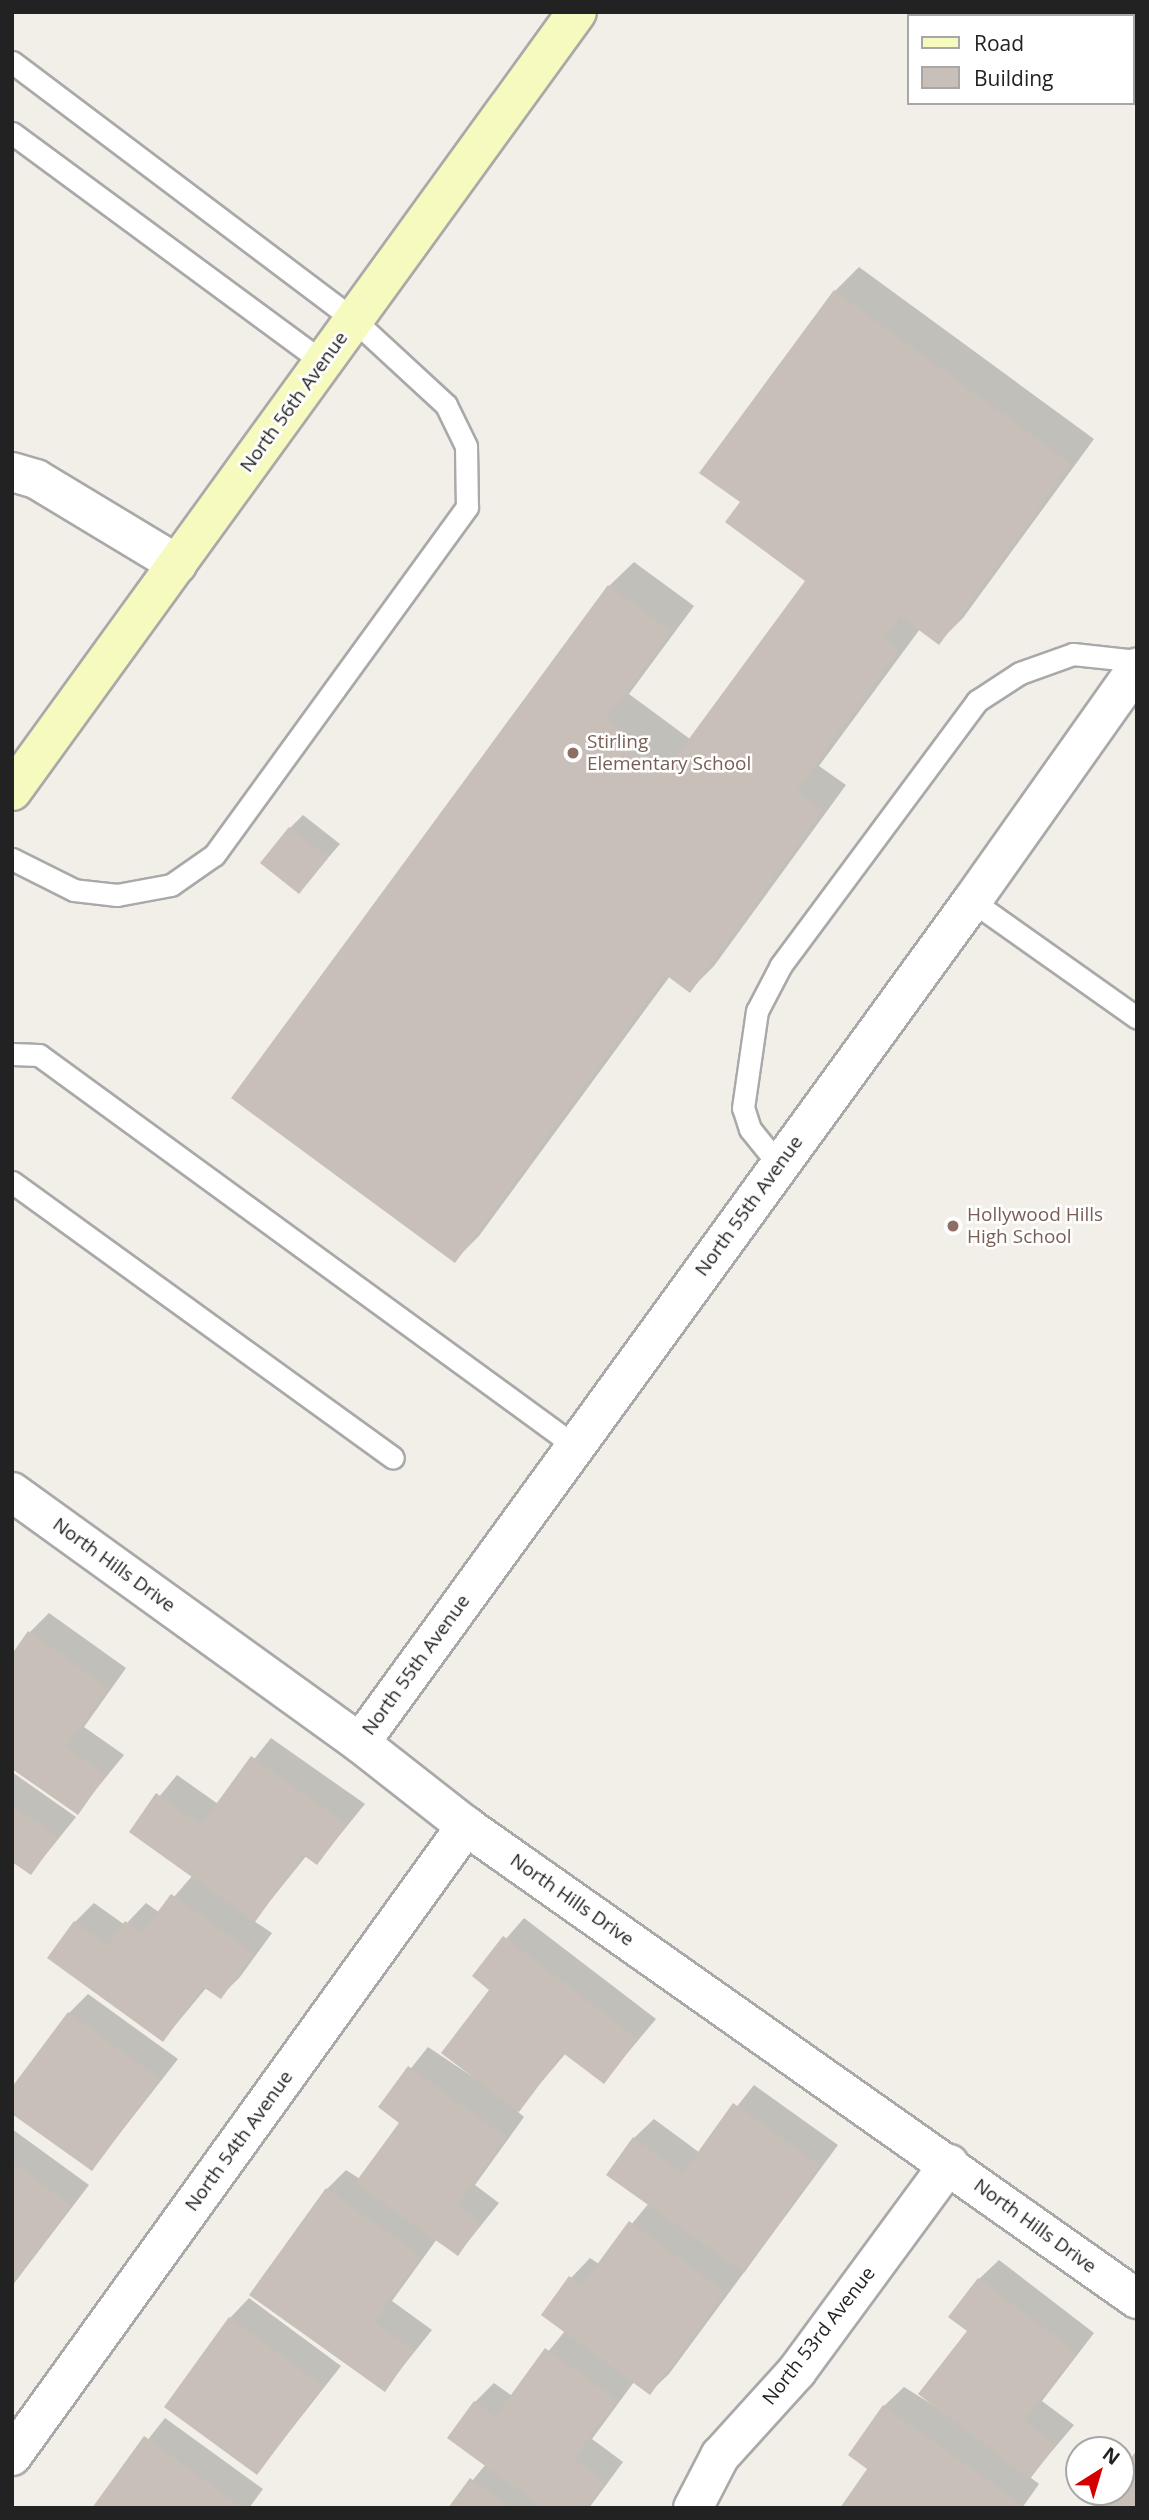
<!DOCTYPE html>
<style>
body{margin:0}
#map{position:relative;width:1149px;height:2520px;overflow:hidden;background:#f2efe9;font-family:"Open Sans",sans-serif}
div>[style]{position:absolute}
.shadow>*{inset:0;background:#0003}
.building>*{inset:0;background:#c7bfb8}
.roads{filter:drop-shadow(2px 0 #a9a9a9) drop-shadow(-2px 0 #a9a9a9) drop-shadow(0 2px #a9a9a9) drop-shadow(0 -2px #a9a9a9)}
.lane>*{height:21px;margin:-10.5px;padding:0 10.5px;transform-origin:10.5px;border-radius:10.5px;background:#fff}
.street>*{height:38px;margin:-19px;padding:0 19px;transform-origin:19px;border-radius:19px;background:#fff}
.secondary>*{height:38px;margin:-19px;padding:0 19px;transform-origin:19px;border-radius:19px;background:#f7fabf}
.dots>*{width:19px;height:19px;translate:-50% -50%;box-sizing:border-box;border:4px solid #fff;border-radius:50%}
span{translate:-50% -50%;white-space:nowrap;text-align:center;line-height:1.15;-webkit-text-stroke:5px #fff;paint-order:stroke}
.street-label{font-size:19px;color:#222}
.education-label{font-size:19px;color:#785e54}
.left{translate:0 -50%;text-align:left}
.frame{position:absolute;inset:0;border:14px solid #222;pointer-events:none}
.legend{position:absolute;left:907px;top:14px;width:228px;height:91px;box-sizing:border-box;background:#fff;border:2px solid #a7a7a7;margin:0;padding:9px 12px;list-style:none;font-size:21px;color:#222}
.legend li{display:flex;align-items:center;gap:14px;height:35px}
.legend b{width:35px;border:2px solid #a7a7a7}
.north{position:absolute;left:1065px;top:2436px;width:70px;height:70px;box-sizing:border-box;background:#fff;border:2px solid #a7a7a7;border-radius:50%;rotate:37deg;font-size:19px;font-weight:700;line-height:28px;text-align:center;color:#222}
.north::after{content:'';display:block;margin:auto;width:24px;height:32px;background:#d40000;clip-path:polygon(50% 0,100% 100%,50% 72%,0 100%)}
</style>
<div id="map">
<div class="shadow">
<i style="clip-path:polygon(859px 267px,1094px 439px,963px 618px,939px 642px,920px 629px,819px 766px,846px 785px,714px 966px,689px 991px,670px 976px,479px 1236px,455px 1260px,609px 586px,634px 562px,694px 606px,629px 694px,690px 739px,807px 580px,742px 502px,835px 291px)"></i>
<i style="clip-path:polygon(303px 815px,340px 844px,299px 892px,290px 828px)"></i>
<i style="clip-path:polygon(49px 1613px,126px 1668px,84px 1727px,124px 1755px,77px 1813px,30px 1632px)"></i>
<i style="clip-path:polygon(271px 1738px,365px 1804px,317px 1863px,307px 1855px,254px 1921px,272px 1933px,240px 1977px,220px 1997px,207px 1987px,163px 2040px,75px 1922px,94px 1903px,125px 1925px,146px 1903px,160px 1913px,193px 1875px,131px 1831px,177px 1775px,218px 1804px)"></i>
<i style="clip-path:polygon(12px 1772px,76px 1817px,31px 1873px,12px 1860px)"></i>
<i style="clip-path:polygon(524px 1918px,656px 2019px,604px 2081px,566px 2053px,517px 2111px,524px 2117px,475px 2185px,499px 2203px,458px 2254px,437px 2239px,392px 2301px,432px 2330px,384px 2390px,327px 2189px,346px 2170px,360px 2179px,401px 2123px,380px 2107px,428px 2047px,497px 2093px,492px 1989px,474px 1976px)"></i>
<i style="clip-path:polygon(88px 1994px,178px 2059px,92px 2169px,69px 2013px)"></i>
<i style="clip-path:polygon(754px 2085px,838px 2145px,669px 2374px,649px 2393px,634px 2382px,592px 2439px,623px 2462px,589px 2508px,450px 2508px,486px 2464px,475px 2402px,494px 2383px,512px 2396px,565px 2331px,571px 2278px,590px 2258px,599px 2264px,649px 2203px,634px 2138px,654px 2119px,700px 2153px)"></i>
<i style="clip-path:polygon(12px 2129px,89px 2185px,12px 2286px)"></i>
<i style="clip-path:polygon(999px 2260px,1094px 2333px,1042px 2401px,1074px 2425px,1030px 2477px,1039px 2484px,1022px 2508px,842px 2508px,870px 2468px,884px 2406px,904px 2387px,949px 2415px,979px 2279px)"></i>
<i style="clip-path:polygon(249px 2298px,341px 2366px,257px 2473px,166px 2407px,230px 2318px)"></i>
<i style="clip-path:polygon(165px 2418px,263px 2489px,249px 2508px,94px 2508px)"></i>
</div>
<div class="building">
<i style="clip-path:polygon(834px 290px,1071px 464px,939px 645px,900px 616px,884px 639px,899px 650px,796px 791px,823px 810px,690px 993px,666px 975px,455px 1263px,231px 1098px,608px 585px,671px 631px,606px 719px,669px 766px,805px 581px,725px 522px,740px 502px,699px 473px)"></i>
<i style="clip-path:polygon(289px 827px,328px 858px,299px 894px,260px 863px)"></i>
<i style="clip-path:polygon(28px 1631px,108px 1688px,66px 1747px,106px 1775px,78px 1815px,12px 1769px,12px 1654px)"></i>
<i style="clip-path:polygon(251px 1756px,347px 1825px,317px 1865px,303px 1855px,255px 1922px,129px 1832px,156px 1793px,201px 1825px)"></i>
<i style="clip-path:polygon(12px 1805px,58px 1837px,31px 1875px,12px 1862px)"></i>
<i style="clip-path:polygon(171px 1894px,254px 1953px,221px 1999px,203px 1987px,163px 2042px,47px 1958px,74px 1921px,107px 1946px,125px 1921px,142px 1933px)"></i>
<i style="clip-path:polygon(503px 1936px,638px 2039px,604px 2084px,563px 2053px,519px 2112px,441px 2053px,489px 1990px,472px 1976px)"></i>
<i style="clip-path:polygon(68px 2012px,160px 2079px,92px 2171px,12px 2114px,12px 2087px)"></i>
<i style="clip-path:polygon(408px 2066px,506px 2137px,457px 2206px,481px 2223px,458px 2256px,355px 2183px,399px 2123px,378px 2107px)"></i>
<i style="clip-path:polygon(733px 2103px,820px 2165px,744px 2273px,606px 2175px,633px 2137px,683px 2173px)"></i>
<i style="clip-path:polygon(12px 2162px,71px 2205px,12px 2286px)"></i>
<i style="clip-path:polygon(326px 2188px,421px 2256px,374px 2322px,414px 2350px,385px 2392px,249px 2295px)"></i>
<i style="clip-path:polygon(629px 2221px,725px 2292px,650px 2395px,541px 2315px,569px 2276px,582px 2285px)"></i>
<i style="clip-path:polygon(978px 2278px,1076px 2353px,1024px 2421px,1056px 2445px,1030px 2479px,918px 2394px,967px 2331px,948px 2317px)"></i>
<i style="clip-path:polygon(229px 2317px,323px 2386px,257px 2475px,164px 2407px)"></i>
<i style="clip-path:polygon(545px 2348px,617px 2400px,574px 2459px,605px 2482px,586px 2508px,543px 2508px,447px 2438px,474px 2401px,495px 2417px)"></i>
<i style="clip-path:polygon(883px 2405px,1021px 2504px,1018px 2508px,840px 2508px,867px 2469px,848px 2455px)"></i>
<i style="clip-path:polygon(144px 2436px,243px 2508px,92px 2508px)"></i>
<i style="clip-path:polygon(1137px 2450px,1137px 2508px,1093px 2508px,1105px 2492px,1121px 2492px,1121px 2471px)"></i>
<i style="clip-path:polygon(470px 2478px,511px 2508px,448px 2508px)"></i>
</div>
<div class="roads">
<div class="lane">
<i style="left:12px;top:62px;width:428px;rotate:37deg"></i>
<i style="left:354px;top:320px;width:125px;rotate:42.7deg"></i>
<i style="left:446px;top:405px;width:46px;rotate:64deg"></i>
<i style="left:466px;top:446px;width:61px;rotate:89.1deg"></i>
<i style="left:467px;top:507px;width:430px;rotate:126deg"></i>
<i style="left:214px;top:855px;width:52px;rotate:145.1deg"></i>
<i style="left:171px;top:885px;width:55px;rotate:169.5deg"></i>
<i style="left:117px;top:895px;width:43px;rotate:-173.4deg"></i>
<i style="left:74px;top:890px;width:69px;rotate:-153.4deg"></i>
<i style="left:12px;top:133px;width:386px;rotate:36.4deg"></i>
<i style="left:972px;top:901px;width:202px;rotate:35.3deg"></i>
<i style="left:12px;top:1054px;width:27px;rotate:2deg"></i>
<i style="left:39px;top:1055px;width:663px;rotate:36.11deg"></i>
<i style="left:779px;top:1165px;width:46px;rotate:-128.9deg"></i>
<i style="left:750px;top:1129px;width:22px;rotate:-108deg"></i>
<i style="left:743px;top:1108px;width:98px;rotate:-81.8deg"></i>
<i style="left:757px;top:1011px;width:52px;rotate:-62.4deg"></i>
<i style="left:781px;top:965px;width:329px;rotate:-53.4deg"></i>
<i style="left:977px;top:701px;width:51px;rotate:-33.1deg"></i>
<i style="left:1020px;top:673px;width:56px;rotate:-19.7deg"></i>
<i style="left:1073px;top:654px;width:64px;rotate:6.2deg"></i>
<i style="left:12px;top:1182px;width:470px;rotate:35.9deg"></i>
</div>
<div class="street">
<i style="left:12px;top:472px;width:25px;rotate:16deg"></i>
<i style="left:36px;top:479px;width:165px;rotate:31.1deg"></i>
<i style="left:12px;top:1492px;width:429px;rotate:35.8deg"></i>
<i style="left:360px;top:1743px;width:135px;rotate:38.1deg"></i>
<i style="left:466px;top:1826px;width:821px;rotate:35.18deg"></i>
<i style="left:360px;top:1743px;width:1041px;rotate:-53.99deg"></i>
<i style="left:972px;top:901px;width:286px;rotate:-54.7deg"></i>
<i style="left:12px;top:2456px;width:777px;rotate:-54.22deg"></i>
<i style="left:693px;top:2508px;width:59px;rotate:-62.6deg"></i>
<i style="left:720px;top:2456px;width:115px;rotate:-47.8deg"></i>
<i style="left:797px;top:2371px;width:257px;rotate:-53.7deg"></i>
</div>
<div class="secondary">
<i style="left:12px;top:791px;width:962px;rotate:-54.05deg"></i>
</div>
</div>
<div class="dots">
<i style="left:573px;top:753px;background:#8d6e63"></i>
<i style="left:953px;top:1226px;background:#8d6e63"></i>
</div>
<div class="street-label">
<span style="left:294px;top:402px;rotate:-54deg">North 56th Avenue</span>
<span style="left:749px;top:1206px;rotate:-54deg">North 55th Avenue</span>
<span style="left:114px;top:1565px;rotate:36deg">North Hills Drive</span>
<span style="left:416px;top:1665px;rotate:-54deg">North 55th Avenue</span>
<span style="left:572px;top:1900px;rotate:35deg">North Hills Drive</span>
<span style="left:239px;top:2141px;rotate:-54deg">North 54th Avenue</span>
<span style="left:1035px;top:2226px;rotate:36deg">North Hills Drive</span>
<span style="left:819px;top:2336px;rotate:-52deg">North 53rd Avenue</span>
</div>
<div class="education-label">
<span class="left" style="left:587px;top:753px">Stirling<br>Elementary School</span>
<span class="left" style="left:967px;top:1226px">Hollywood Hills<br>High School</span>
</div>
<div class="frame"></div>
<ul class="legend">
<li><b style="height:9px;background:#f7fabf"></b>Road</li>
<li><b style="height:19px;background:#c7bfb8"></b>Building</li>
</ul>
<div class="north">N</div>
</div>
